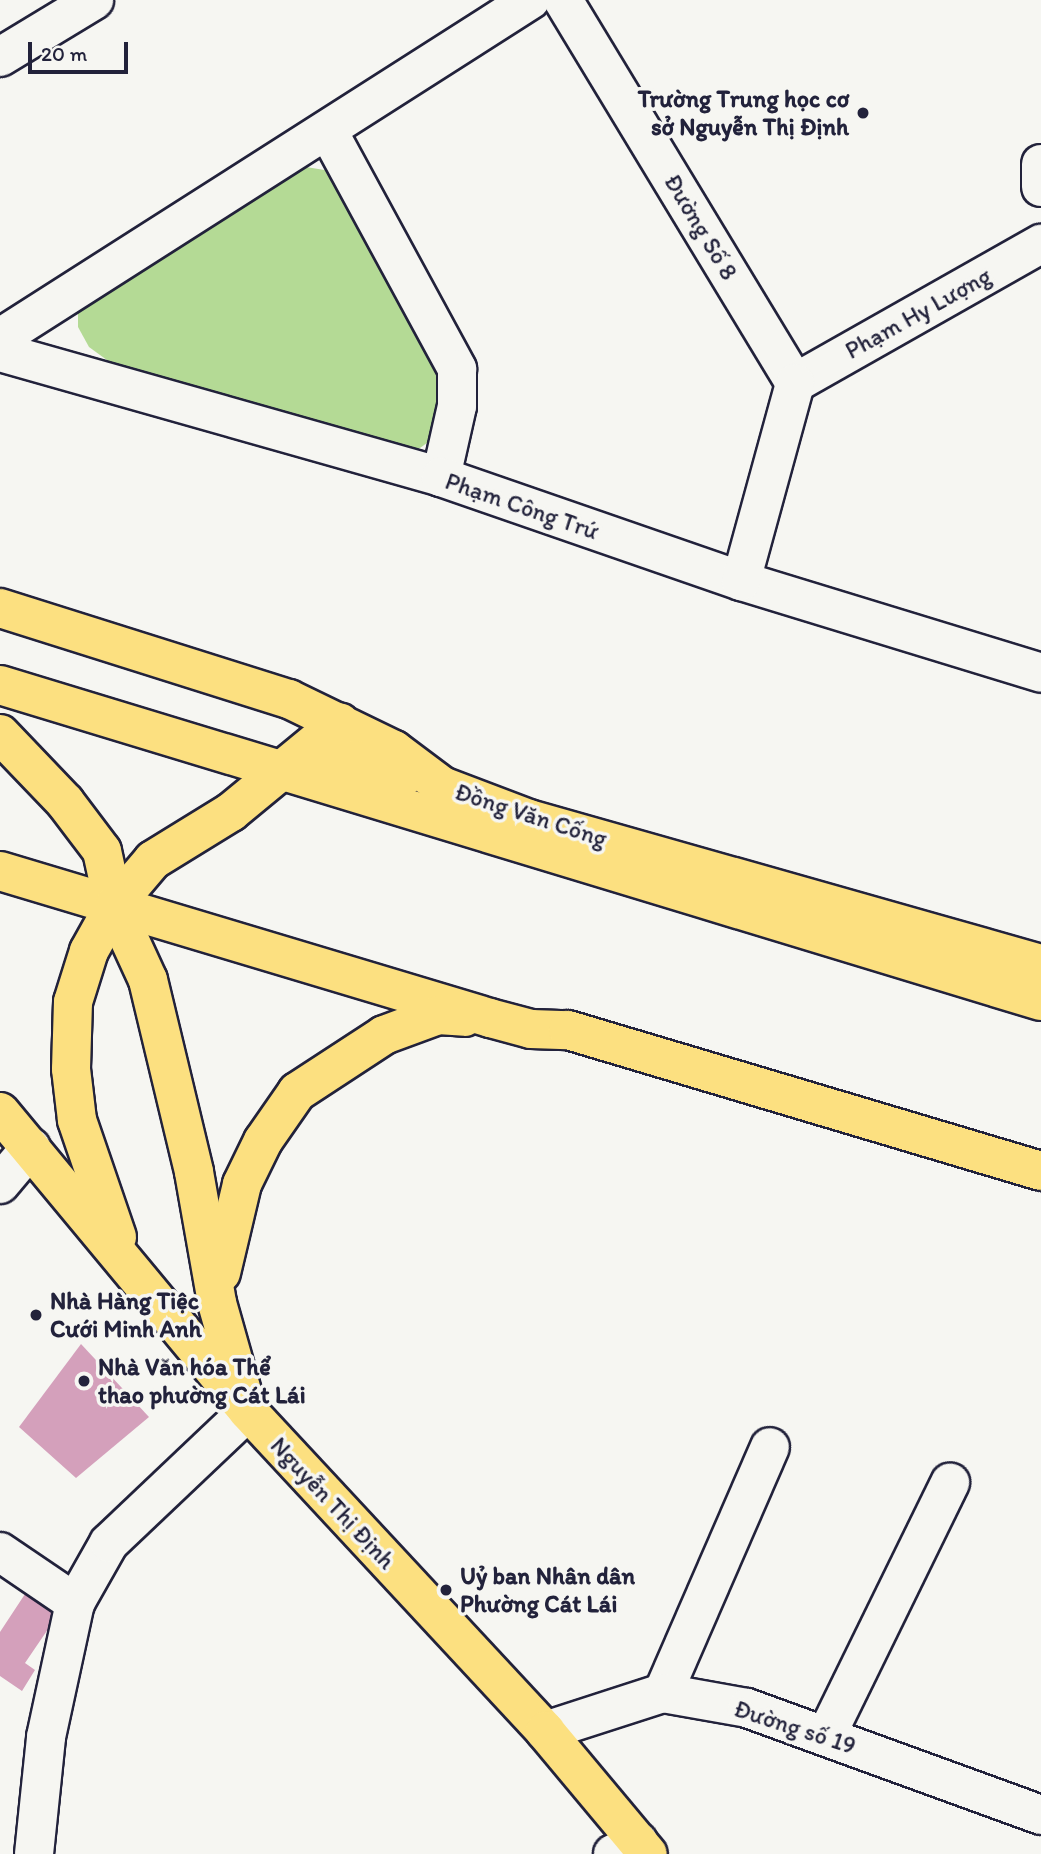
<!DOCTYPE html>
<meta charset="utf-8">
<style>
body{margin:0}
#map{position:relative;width:1041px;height:1854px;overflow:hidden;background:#f6f6f2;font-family:Itim,sans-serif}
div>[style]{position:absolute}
.green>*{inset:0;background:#b4da95}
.building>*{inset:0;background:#d4a0bb}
.roads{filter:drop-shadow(2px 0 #22223b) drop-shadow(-2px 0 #22223b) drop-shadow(0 2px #22223b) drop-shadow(0 -2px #22223b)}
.minor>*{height:38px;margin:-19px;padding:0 19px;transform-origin:19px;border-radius:19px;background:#f6f6f2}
.major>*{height:38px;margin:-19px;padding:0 19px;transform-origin:19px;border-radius:19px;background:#fce080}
.dots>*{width:19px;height:19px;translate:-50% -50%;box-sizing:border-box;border:4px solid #f6f6f2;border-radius:50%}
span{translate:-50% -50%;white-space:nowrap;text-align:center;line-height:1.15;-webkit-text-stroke:7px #f6f6f2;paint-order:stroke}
.poi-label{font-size:24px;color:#22223b;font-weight:700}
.right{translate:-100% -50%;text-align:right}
.left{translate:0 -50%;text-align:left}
.street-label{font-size:24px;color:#22223b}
.scale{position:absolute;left:28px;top:42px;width:100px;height:32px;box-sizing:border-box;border:4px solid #22223b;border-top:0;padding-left:9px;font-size:21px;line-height:24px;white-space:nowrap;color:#22223b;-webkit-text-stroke:5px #f6f6f2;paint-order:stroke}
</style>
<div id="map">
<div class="green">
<i style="clip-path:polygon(306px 167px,343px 173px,456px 363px,431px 440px,420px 448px,396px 450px,111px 363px,89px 347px,78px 327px,78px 308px,94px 292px)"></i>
</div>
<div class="building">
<i style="clip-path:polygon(81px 1344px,149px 1417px,76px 1478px,19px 1427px)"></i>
<i style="clip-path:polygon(27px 1591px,59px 1613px,25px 1663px,35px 1670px,22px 1691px,0 1676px,0 1632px)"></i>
</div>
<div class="roads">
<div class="minor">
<i style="left:563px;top:0;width:448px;rotate:58.8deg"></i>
<i style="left:0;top:57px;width:110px;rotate:-31.2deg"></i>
<i style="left:328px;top:131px;width:271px;rotate:61.5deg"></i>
<i style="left:457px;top:369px;width:37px;rotate:90deg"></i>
<i style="left:457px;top:406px;width:73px;rotate:102.7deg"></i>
<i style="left:1041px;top:164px;width:23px;rotate:90deg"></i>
<i style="left:0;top:338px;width:629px;rotate:-32.53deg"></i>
<i style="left:0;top:352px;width:458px;rotate:15.8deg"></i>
<i style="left:441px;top:477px;width:318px;rotate:19.1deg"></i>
<i style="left:741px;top:581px;width:314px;rotate:17deg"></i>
<i style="left:795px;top:383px;width:283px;rotate:-29.5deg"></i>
<i style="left:741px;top:581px;width:205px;rotate:-74.7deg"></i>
<i style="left:0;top:1184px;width:48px;rotate:-50deg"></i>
<i style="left:0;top:1552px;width:91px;rotate:34.2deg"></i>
<i style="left:663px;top:1693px;width:268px;rotate:-66.5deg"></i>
<i style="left:545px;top:1731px;width:124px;rotate:-17.9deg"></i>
<i style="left:663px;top:1693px;width:85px;rotate:10.1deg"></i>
<i style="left:747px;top:1708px;width:313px;rotate:20deg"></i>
<i style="left:827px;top:1734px;width:280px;rotate:-63.9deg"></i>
<i style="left:34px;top:1854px;width:118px;rotate:-84.1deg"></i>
<i style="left:46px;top:1737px;width:137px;rotate:-77.8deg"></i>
<i style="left:75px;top:1603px;width:69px;rotate:-60.5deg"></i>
<i style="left:109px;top:1543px;width:192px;rotate:-43.5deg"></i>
<i style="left:613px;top:1854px;width:28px;rotate:-26deg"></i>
</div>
<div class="major">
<i style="left:0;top:608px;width:303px;rotate:17.5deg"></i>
<i style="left:289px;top:699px;width:117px;rotate:25.9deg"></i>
<i style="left:394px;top:750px;width:60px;rotate:36.9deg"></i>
<i style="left:442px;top:786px;width:93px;rotate:20.8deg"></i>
<i style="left:529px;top:819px;width:532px;rotate:15.81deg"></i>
<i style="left:0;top:685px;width:1088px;rotate:16.89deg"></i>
<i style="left:0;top:734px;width:94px;rotate:46.3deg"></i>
<i style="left:65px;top:802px;width:61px;rotate:52.9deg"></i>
<i style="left:102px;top:851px;width:56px;rotate:77.7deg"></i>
<i style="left:114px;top:906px;width:81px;rotate:65.3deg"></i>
<i style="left:148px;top:980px;width:197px;rotate:76.5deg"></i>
<i style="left:194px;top:1172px;width:133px;rotate:80deg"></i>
<i style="left:217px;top:1303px;width:96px;rotate:74.2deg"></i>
<i style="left:287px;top:772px;width:70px;rotate:-9.9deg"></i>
<i style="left:356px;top:760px;width:52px;rotate:16.7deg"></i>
<i style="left:0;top:871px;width:512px;rotate:16.7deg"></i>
<i style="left:490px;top:1018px;width:42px;rotate:15deg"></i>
<i style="left:531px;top:1029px;width:37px;rotate:2deg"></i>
<i style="left:568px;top:1030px;width:494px;rotate:16.6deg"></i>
<i style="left:0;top:1112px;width:388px;rotate:50.3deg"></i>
<i style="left:248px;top:1411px;width:437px;rotate:47.1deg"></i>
<i style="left:545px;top:1731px;width:160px;rotate:50.1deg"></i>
<i style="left:117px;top:1237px;width:124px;rotate:-108.9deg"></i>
<i style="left:77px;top:1120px;width:51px;rotate:-96.7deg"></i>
<i style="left:71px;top:1069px;width:67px;rotate:-88.3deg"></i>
<i style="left:73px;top:1002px;width:53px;rotate:-72.6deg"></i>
<i style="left:89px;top:951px;width:51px;rotate:-60.9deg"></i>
<i style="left:114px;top:906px;width:60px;rotate:-49.7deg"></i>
<i style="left:153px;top:860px;width:92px;rotate:-31.6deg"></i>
<i style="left:231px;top:812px;width:141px;rotate:-39.5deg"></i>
<i style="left:221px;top:1273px;width:91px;rotate:-76.7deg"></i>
<i style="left:242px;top:1184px;width:48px;rotate:-64deg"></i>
<i style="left:263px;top:1141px;width:60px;rotate:-55.2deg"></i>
<i style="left:297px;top:1092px;width:104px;rotate:-33.2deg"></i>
<i style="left:384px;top:1035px;width:58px;rotate:-20.3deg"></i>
<i style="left:438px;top:1015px;width:27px;rotate:4deg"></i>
</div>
</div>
<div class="dots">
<i style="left:863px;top:113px;background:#22223b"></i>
<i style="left:36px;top:1315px;background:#22223b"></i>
<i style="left:84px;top:1381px;background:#22223b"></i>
<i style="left:446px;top:1590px;background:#22223b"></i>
</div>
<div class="poi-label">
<span class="right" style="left:849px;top:113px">Trường Trung học cơ<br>sở Nguyễn Thị Định</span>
<span class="left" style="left:50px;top:1315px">Nhà Hàng Tiệc<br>Cưới Minh Anh</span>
<span class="left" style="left:98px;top:1381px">Nhà Văn hóa Thể<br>thao phường Cát Lái</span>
<span class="left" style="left:460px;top:1590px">Uỷ ban Nhân dân<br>Phường Cát Lái</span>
</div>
<div class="street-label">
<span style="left:701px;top:227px;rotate:59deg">Đường Số 8</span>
<span style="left:918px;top:313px;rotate:-29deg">Phạm Hy Lượng</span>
<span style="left:522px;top:506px;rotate:19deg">Phạm Công Trứ</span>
<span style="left:531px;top:815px;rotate:18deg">Đồng Văn Cống</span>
<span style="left:333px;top:1503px;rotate:47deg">Nguyễn Thị Định</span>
<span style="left:795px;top:1727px;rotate:18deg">Đường số 19</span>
</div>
<div class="scale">20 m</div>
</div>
